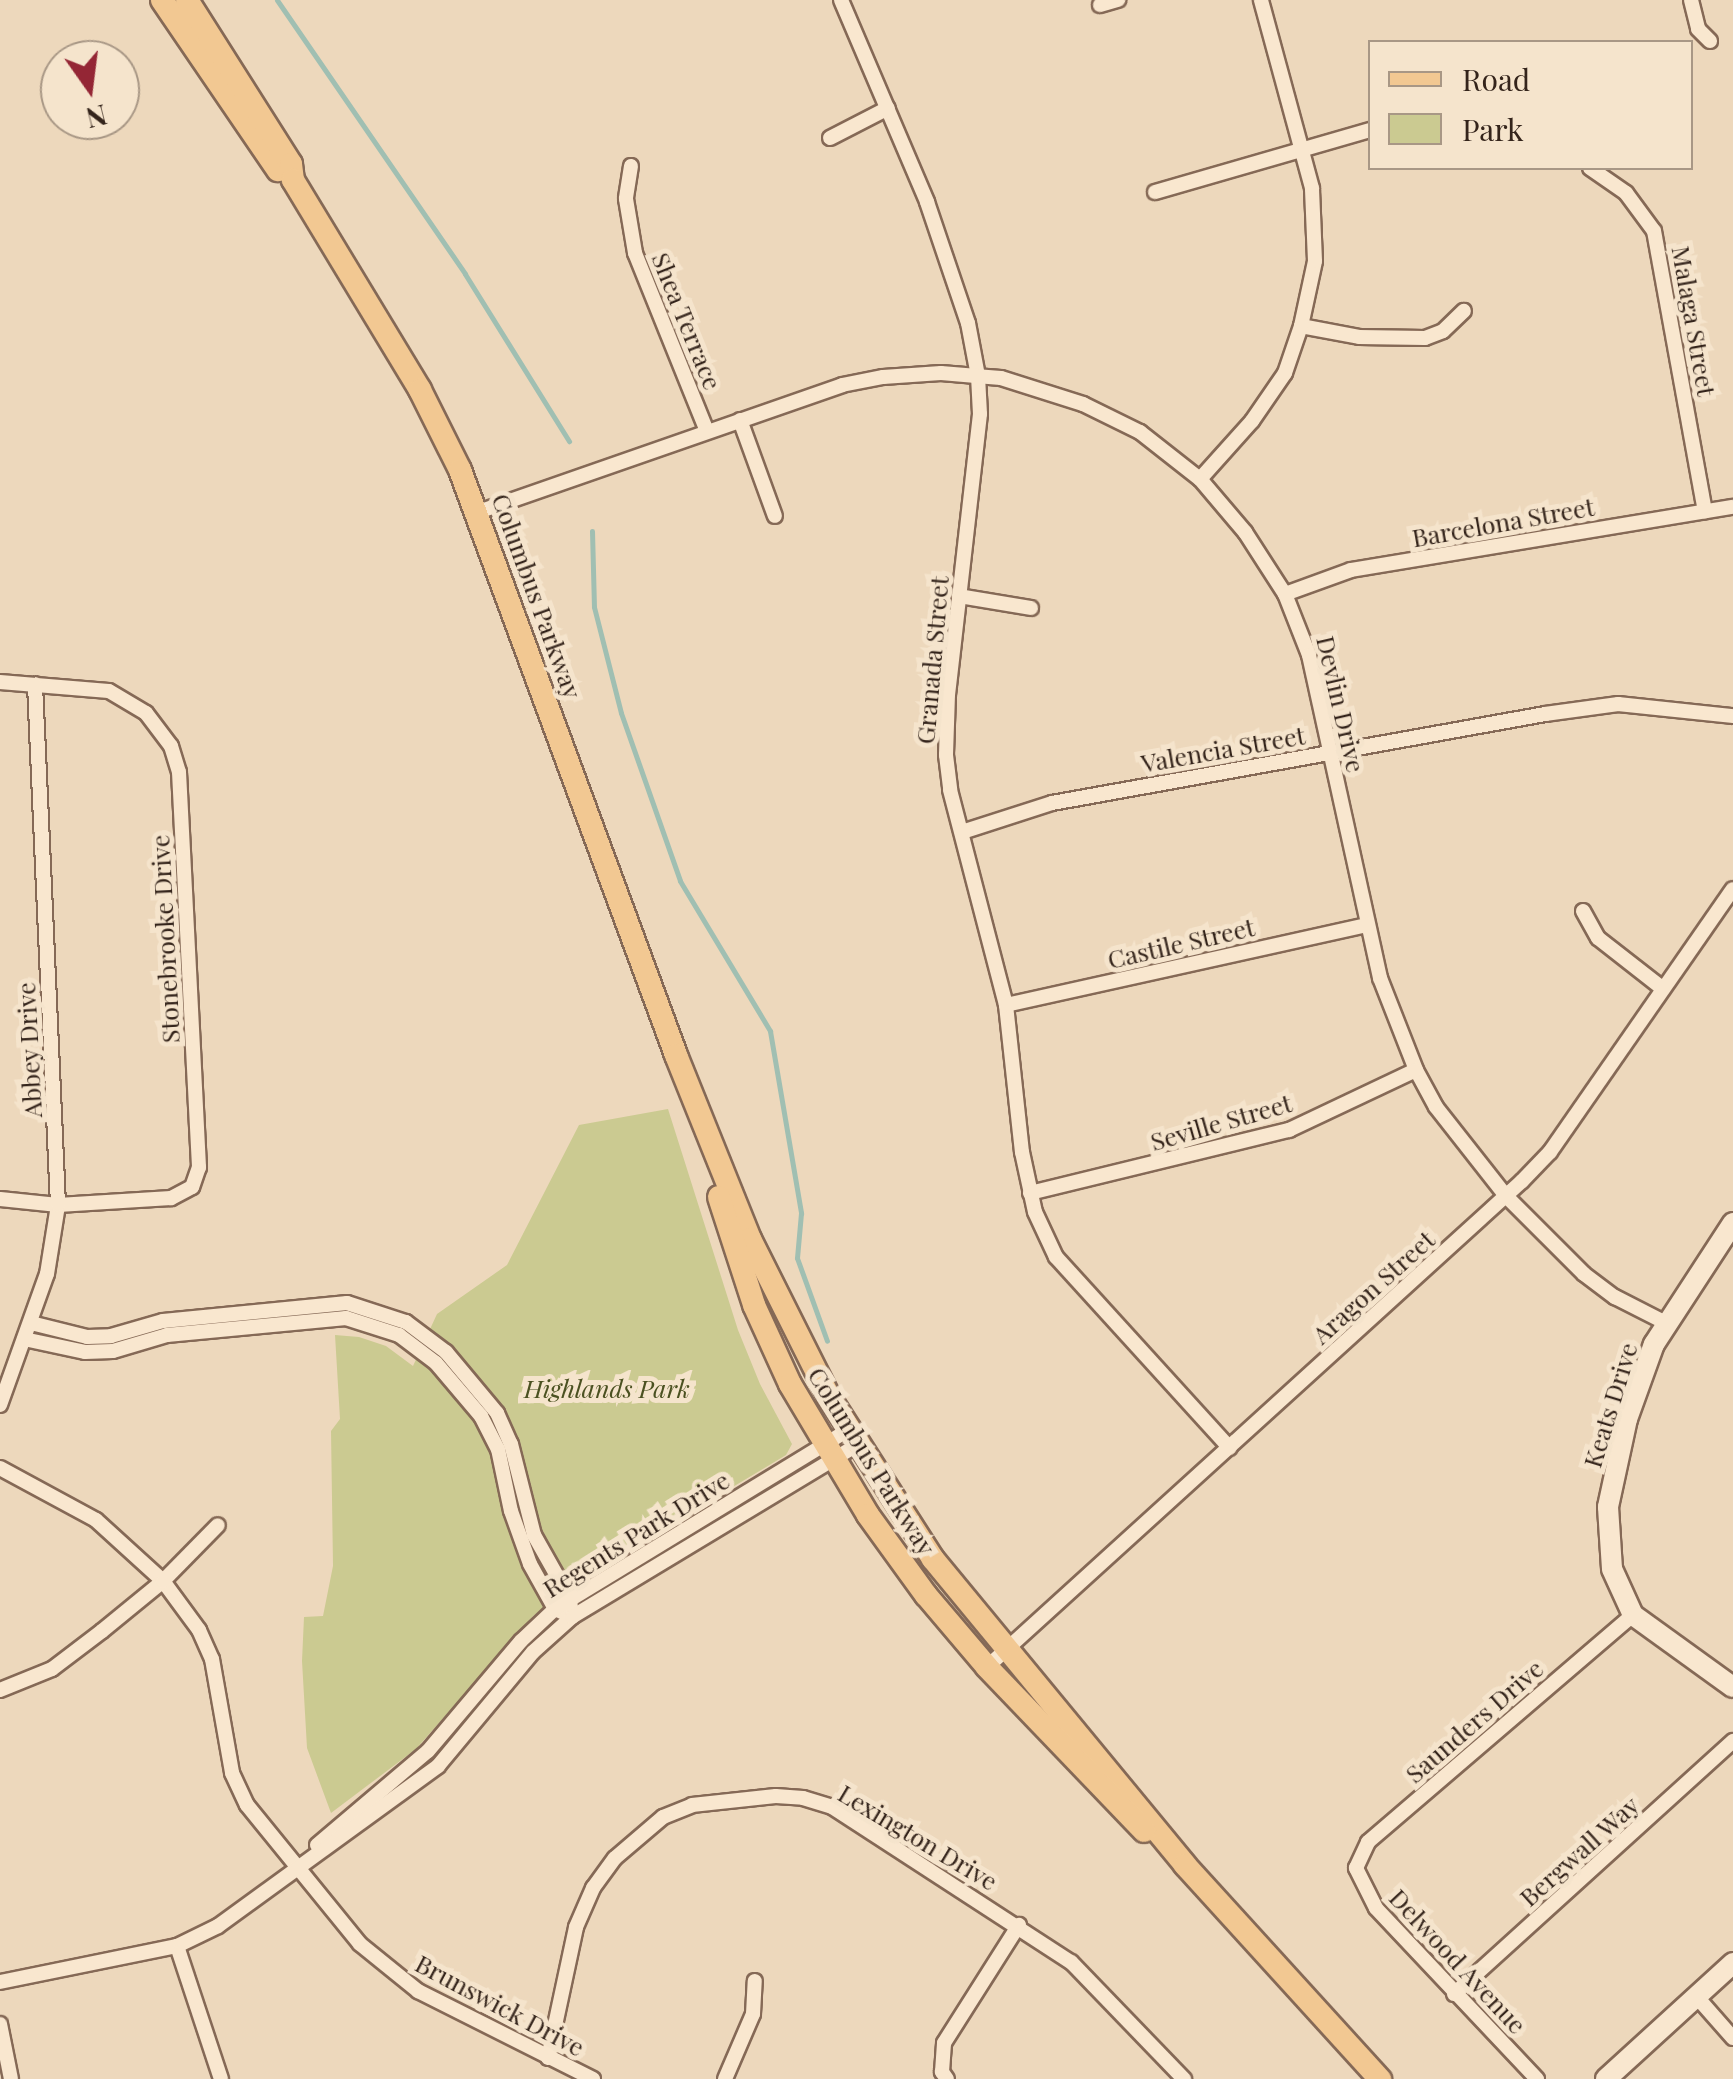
<!DOCTYPE html>
<style>
body{margin:0}
#map{position:relative;width:1733px;height:2079px;overflow:hidden;background:#edd8bc;font-family:"Playfair Display",serif}
div>[style]{position:absolute}
.green>*{inset:0;background:#cbca91}
.stream>*{height:5px;margin:-2.5px;padding:0 2.5px;transform-origin:2.5px;border-radius:2.5px;background:#a0bfb2}
.roads{filter:drop-shadow(2px 0 #856956) drop-shadow(-2px 0 #856956) drop-shadow(0 2px #856956) drop-shadow(0 -2px #856956)}
.street>*{height:14px;margin:-7px;padding:0 7px;transform-origin:7px;border-radius:7px;background:#f9e7cf}
.secondary>*{height:20px;margin:-10px;padding:0 10px;transform-origin:10px;border-radius:10px;background:#f9e7cf}
.primary>*{height:22px;margin:-11px;padding:0 11px;transform-origin:11px;border-radius:11px;background:#f2c892}
span{translate:-50% -50%;white-space:nowrap;text-align:center;line-height:1.15;-webkit-text-stroke:10px #f5e4cc;paint-order:stroke}
.street-label{font-size:25px;color:#34241b}
.park-label{font-size:25px;color:#4b5121;font-style:italic}
.legend{position:absolute;left:1368px;top:40px;width:325px;height:130px;box-sizing:border-box;background:#f5e4cc;border:2px solid #a89785;margin:0;padding:12px 18px;list-style:none;font-size:30px;color:#34241b}
.legend li{display:flex;align-items:center;gap:20px;height:50px}
.legend b{width:50px;border:2px solid #a89785}
.north{position:absolute;left:40px;top:40px;width:100px;height:100px;box-sizing:border-box;background:#f5e4cc;border:2px solid #a89785;border-radius:50%;rotate:166deg;font-size:28px;font-weight:700;line-height:40px;text-align:center;color:#34241b}
.north::after{content:'';display:block;margin:auto;width:35px;height:45px;background:#942635;clip-path:polygon(50% 0,100% 100%,50% 72%,0 100%)}
</style>
<div id="map">
<div class="green">
<i style="clip-path:polygon(668px 1109px,738px 1330px,760px 1384px,792px 1444px,786px 1455px,589px 1573px,533px 1616px,416px 1749px,331px 1813px,307px 1748px,302px 1661px,304px 1617px,323px 1616px,333px 1566px,331px 1431px,340px 1419px,335px 1335px,359px 1337px,386px 1346px,413px 1366px,437px 1314px,507px 1265px,579px 1125px)"></i>
</div>
<div class="stream">
<i style="left:277px;top:0;width:332px;rotate:55.5deg"></i>
<i style="left:465px;top:274px;width:197px;rotate:58.1deg"></i>
<i style="left:592px;top:531px;width:76px;rotate:88.5deg"></i>
<i style="left:594px;top:607px;width:109px;rotate:75.7deg"></i>
<i style="left:621px;top:713px;width:178px;rotate:70.6deg"></i>
<i style="left:680px;top:881px;width:175px;rotate:59deg"></i>
<i style="left:770px;top:1031px;width:185px;rotate:80.3deg"></i>
<i style="left:801px;top:1213px;width:45px;rotate:95.1deg"></i>
<i style="left:797px;top:1258px;width:88px;rotate:70.1deg"></i>
</div>
<div class="roads">
<div class="street">
<i style="left:841px;top:0;width:220px;rotate:66.9deg"></i>
<i style="left:927px;top:202px;width:128px;rotate:71.3deg"></i>
<i style="left:968px;top:323px;width:54px;rotate:79.3deg"></i>
<i style="left:978px;top:376px;width:38px;rotate:87deg"></i>
<i style="left:980px;top:414px;width:282px;rotate:96.5deg"></i>
<i style="left:948px;top:694px;width:61px;rotate:91.9deg"></i>
<i style="left:946px;top:755px;width:35px;rotate:83deg"></i>
<i style="left:950px;top:790px;width:222px;rotate:75.4deg"></i>
<i style="left:1006px;top:1005px;width:148px;rotate:83.8deg"></i>
<i style="left:1022px;top:1152px;width:61px;rotate:77.8deg"></i>
<i style="left:1035px;top:1212px;width:50px;rotate:65deg"></i>
<i style="left:1056px;top:1257px;width:258px;rotate:47.7deg"></i>
<i style="left:1691px;top:0;width:30px;rotate:76deg"></i>
<i style="left:1698px;top:29px;width:17px;rotate:45deg"></i>
<i style="left:1100px;top:5px;width:19px;rotate:-16deg"></i>
<i style="left:830px;top:138px;width:65px;rotate:-27.3deg"></i>
<i style="left:631px;top:166px;width:33px;rotate:99deg"></i>
<i style="left:626px;top:199px;width:55px;rotate:80.5deg"></i>
<i style="left:635px;top:253px;width:192px;rotate:68deg"></i>
<i style="left:1590px;top:168px;width:44px;rotate:34.8deg"></i>
<i style="left:1626px;top:193px;width:47px;rotate:53.6deg"></i>
<i style="left:1654px;top:231px;width:285px;rotate:79.7deg"></i>
<i style="left:1155px;top:192px;width:224px;rotate:-16.1deg"></i>
<i style="left:1301px;top:326px;width:59px;rotate:10.7deg"></i>
<i style="left:1359px;top:337px;width:66px;rotate:0.9deg"></i>
<i style="left:1425px;top:338px;width:19px;rotate:-21deg"></i>
<i style="left:1443px;top:331px;width:29px;rotate:-44deg"></i>
<i style="left:740px;top:420px;width:102px;rotate:70deg"></i>
<i style="left:1200px;top:479px;width:78px;rotate:-48.1deg"></i>
<i style="left:1252px;top:421px;width:58px;rotate:-55.5deg"></i>
<i style="left:1285px;top:373px;width:50px;rotate:-71.2deg"></i>
<i style="left:1301px;top:326px;width:66px;rotate:-77.8deg"></i>
<i style="left:1315px;top:261px;width:73px;rotate:-92.4deg"></i>
<i style="left:1312px;top:188px;width:195px;rotate:-105.2deg"></i>
<i style="left:478px;top:512px;width:386px;rotate:-19.2deg"></i>
<i style="left:842px;top:385px;width:42px;rotate:-11deg"></i>
<i style="left:883px;top:377px;width:58px;rotate:-3.9deg"></i>
<i style="left:941px;top:373px;width:60px;rotate:4.8deg"></i>
<i style="left:1001px;top:378px;width:86px;rotate:17.6deg"></i>
<i style="left:1083px;top:404px;width:64px;rotate:26.2deg"></i>
<i style="left:1140px;top:432px;width:76px;rotate:38.1deg"></i>
<i style="left:1200px;top:479px;width:70px;rotate:49.7deg"></i>
<i style="left:1245px;top:532px;width:74px;rotate:57.2deg"></i>
<i style="left:1285px;top:594px;width:66px;rotate:68.5deg"></i>
<i style="left:1309px;top:655px;width:331px;rotate:77.6deg"></i>
<i style="left:1380px;top:978px;width:99px;rotate:68.6deg"></i>
<i style="left:1416px;top:1070px;width:42px;rotate:61.6deg"></i>
<i style="left:1436px;top:1107px;width:113px;rotate:51.8deg"></i>
<i style="left:1506px;top:1196px;width:110px;rotate:45deg"></i>
<i style="left:1584px;top:1274px;width:39px;rotate:37deg"></i>
<i style="left:1615px;top:1297px;width:57px;rotate:27deg"></i>
<i style="left:1285px;top:594px;width:70px;rotate:-20deg"></i>
<i style="left:1351px;top:570px;width:387px;rotate:-9.4deg"></i>
<i style="left:959px;top:596px;width:73px;rotate:9.5deg"></i>
<i style="left:0;top:682px;width:109px;rotate:4.7deg"></i>
<i style="left:109px;top:691px;width:43px;rotate:30.7deg"></i>
<i style="left:146px;top:713px;width:41px;rotate:52.9deg"></i>
<i style="left:171px;top:746px;width:27px;rotate:73deg"></i>
<i style="left:179px;top:772px;width:396px;rotate:87.1deg"></i>
<i style="left:199px;top:1167px;width:21px;rotate:109deg"></i>
<i style="left:192px;top:1187px;width:24px;rotate:152deg"></i>
<i style="left:171px;top:1198px;width:113px;rotate:176.5deg"></i>
<i style="left:58px;top:1205px;width:58px;rotate:-174.1deg"></i>
<i style="left:962px;top:832px;width:95px;rotate:-17.9deg"></i>
<i style="left:1052px;top:803px;width:501px;rotate:-10.23deg"></i>
<i style="left:1545px;top:714px;width:74px;rotate:-7.8deg"></i>
<i style="left:1618px;top:704px;width:116px;rotate:6deg"></i>
<i style="left:1583px;top:911px;width:31px;rotate:61deg"></i>
<i style="left:1598px;top:938px;width:81px;rotate:38deg"></i>
<i style="left:1006px;top:1005px;width:370px;rotate:-12.5deg"></i>
<i style="left:1030px;top:1193px;width:267px;rotate:-13.7deg"></i>
<i style="left:1289px;top:1130px;width:140px;rotate:-25.3deg"></i>
<i style="left:31px;top:1323px;width:58px;rotate:14deg"></i>
<i style="left:87px;top:1337px;width:24px;rotate:-2deg"></i>
<i style="left:111px;top:1336px;width:54px;rotate:-16.1deg"></i>
<i style="left:163px;top:1321px;width:185px;rotate:-5.6deg"></i>
<i style="left:347px;top:1303px;width:62px;rotate:17.9deg"></i>
<i style="left:406px;top:1322px;width:50px;rotate:36.9deg"></i>
<i style="left:446px;top:1352px;width:80px;rotate:50.1deg"></i>
<i style="left:497px;top:1413px;width:34px;rotate:66deg"></i>
<i style="left:511px;top:1444px;width:94px;rotate:75.8deg"></i>
<i style="left:534px;top:1535px;width:73px;rotate:60.6deg"></i>
<i style="left:570px;top:1599px;width:18px;rotate:84deg"></i>
<i style="left:24px;top:1339px;width:62px;rotate:12deg"></i>
<i style="left:85px;top:1352px;width:28px;rotate:-2deg"></i>
<i style="left:113px;top:1351px;width:56px;rotate:-16.5deg"></i>
<i style="left:167px;top:1335px;width:180px;rotate:-5.4deg"></i>
<i style="left:346px;top:1318px;width:56px;rotate:17.8deg"></i>
<i style="left:399px;top:1335px;width:46px;rotate:37.1deg"></i>
<i style="left:436px;top:1363px;width:70px;rotate:49.7deg"></i>
<i style="left:481px;top:1416px;width:37px;rotate:63deg"></i>
<i style="left:498px;top:1449px;width:63px;rotate:78.2deg"></i>
<i style="left:511px;top:1511px;width:56px;rotate:70.3deg"></i>
<i style="left:530px;top:1564px;width:51px;rotate:60.9deg"></i>
<i style="left:555px;top:1609px;width:19px;rotate:25deg"></i>
<i style="left:0;top:1405px;width:139px;rotate:-70.3deg"></i>
<i style="left:47px;top:1274px;width:70px;rotate:-80.9deg"></i>
<i style="left:58px;top:1205px;width:521px;rotate:-92.53deg"></i>
<i style="left:0;top:1468px;width:109px;rotate:28.4deg"></i>
<i style="left:96px;top:1520px;width:91px;rotate:42.3deg"></i>
<i style="left:163px;top:1581px;width:61px;rotate:53.7deg"></i>
<i style="left:199px;top:1630px;width:32px;rotate:66deg"></i>
<i style="left:212px;top:1659px;width:116px;rotate:80deg"></i>
<i style="left:232px;top:1773px;width:35px;rotate:65deg"></i>
<i style="left:247px;top:1805px;width:179px;rotate:50.9deg"></i>
<i style="left:360px;top:1944px;width:75px;rotate:39deg"></i>
<i style="left:418px;top:1991px;width:196px;rotate:26.7deg"></i>
<i style="left:987px;top:1667px;width:723px;rotate:-42.25deg"></i>
<i style="left:1522px;top:1181px;width:40px;rotate:-46deg"></i>
<i style="left:1550px;top:1152px;width:320px;rotate:-55.2deg"></i>
<i style="left:0;top:1690px;width:56px;rotate:-22deg"></i>
<i style="left:52px;top:1669px;width:63px;rotate:-37.2deg"></i>
<i style="left:102px;top:1631px;width:79px;rotate:-39.3deg"></i>
<i style="left:163px;top:1581px;width:78px;rotate:-45.5deg"></i>
<i style="left:317px;top:1845px;width:145px;rotate:-40.3deg"></i>
<i style="left:428px;top:1751px;width:144px;rotate:-49.8deg"></i>
<i style="left:521px;top:1641px;width:47px;rotate:-43.3deg"></i>
<i style="left:555px;top:1609px;width:343px;rotate:-31.4deg"></i>
<i style="left:177px;top:1946px;width:140px;rotate:71.7deg"></i>
<i style="left:0;top:1982px;width:181px;rotate:-11.5deg"></i>
<i style="left:177px;top:1946px;width:46px;rotate:-26deg"></i>
<i style="left:218px;top:1926px;width:272px;rotate:-36deg"></i>
<i style="left:438px;top:1766px;width:148px;rotate:-50.2deg"></i>
<i style="left:533px;top:1652px;width:52px;rotate:-41.9deg"></i>
<i style="left:572px;top:1617px;width:333px;rotate:-31.1deg"></i>
<i style="left:1454px;top:1994px;width:377px;rotate:-42.2deg"></i>
<i style="left:1696px;top:1996px;width:56px;rotate:48.6deg"></i>
<i style="left:0;top:2024px;width:56px;rotate:78.7deg"></i>
<i style="left:548px;top:2058px;width:134px;rotate:-77.9deg"></i>
<i style="left:576px;top:1927px;width:43px;rotate:-66.4deg"></i>
<i style="left:593px;top:1888px;width:37px;rotate:-54deg"></i>
<i style="left:615px;top:1858px;width:63px;rotate:-40.5deg"></i>
<i style="left:663px;top:1817px;width:31px;rotate:-22deg"></i>
<i style="left:692px;top:1805px;width:84px;rotate:-6.1deg"></i>
<i style="left:776px;top:1796px;width:27px;rotate:4deg"></i>
<i style="left:803px;top:1798px;width:30px;rotate:17deg"></i>
<i style="left:832px;top:1807px;width:285px;rotate:33deg"></i>
<i style="left:1071px;top:1962px;width:163px;rotate:46deg"></i>
<i style="left:725px;top:2079px;width:71px;rotate:-66.7deg"></i>
<i style="left:753px;top:2014px;width:33px;rotate:-87deg"></i>
<i style="left:947px;top:2079px;width:9px;rotate:-126deg"></i>
<i style="left:942px;top:2072px;width:29px;rotate:-86deg"></i>
<i style="left:944px;top:2043px;width:140px;rotate:-57.6deg"></i>
<i style="left:1537px;top:2079px;width:235px;rotate:-133.3deg"></i>
<i style="left:1376px;top:1908px;width:45px;rotate:-116.6deg"></i>
<i style="left:1356px;top:1868px;width:29px;rotate:-65deg"></i>
<i style="left:1368px;top:1842px;width:349px;rotate:-40.6deg"></i>
</div>
<div class="secondary">
<i style="left:1733px;top:1223px;width:145px;rotate:123.1deg"></i>
<i style="left:1654px;top:1344px;width:80px;rotate:109.8deg"></i>
<i style="left:1627px;top:1419px;width:90px;rotate:102.2deg"></i>
<i style="left:1608px;top:1507px;width:62px;rotate:86.3deg"></i>
<i style="left:1612px;top:1569px;width:51px;rotate:65.5deg"></i>
<i style="left:1633px;top:1615px;width:123px;rotate:35.8deg"></i>
<i style="left:1606px;top:2079px;width:172px;rotate:-42.4deg"></i>
</div>
<div class="primary">
<i style="left:162px;top:0;width:206px;rotate:55.7deg"></i>
<i style="left:187px;top:0;width:194px;rotate:57.6deg"></i>
<i style="left:291px;top:164px;width:16px;rotate:83deg"></i>
<i style="left:293px;top:180px;width:245px;rotate:58.8deg"></i>
<i style="left:420px;top:390px;width:89px;rotate:63.4deg"></i>
<i style="left:460px;top:470px;width:624px;rotate:69.73deg"></i>
<i style="left:676px;top:1055px;width:198px;rotate:68.1deg"></i>
<i style="left:750px;top:1239px;width:177px;rotate:63.4deg"></i>
<i style="left:829px;top:1397px;width:193px;rotate:57.3deg"></i>
<i style="left:933px;top:1559px;width:396px;rotate:50.5deg"></i>
<i style="left:1185px;top:1865px;width:290px;rotate:47.7deg"></i>
<i style="left:719px;top:1197px;width:114px;rotate:72deg"></i>
<i style="left:754px;top:1305px;width:87px;rotate:65.5deg"></i>
<i style="left:790px;top:1384px;width:152px;rotate:59.2deg"></i>
<i style="left:868px;top:1515px;width:99px;rotate:54.1deg"></i>
<i style="left:926px;top:1595px;width:94px;rotate:49.7deg"></i>
<i style="left:987px;top:1667px;width:227px;rotate:46.2deg"></i>
</div>
</div>
<div class="street-label">
<span style="left:687px;top:321px;rotate:68deg">Shea Terrace</span>
<span style="left:1694px;top:321px;rotate:80deg">Malaga Street</span>
<span style="left:1503px;top:522px;rotate:-10deg">Barcelona Street</span>
<span style="left:537px;top:596px;rotate:70deg">Columbus Parkway</span>
<span style="left:932px;top:660px;rotate:-85deg">Granada Street</span>
<span style="left:1341px;top:704px;rotate:77deg">Devlin Drive</span>
<span style="left:1223px;top:749px;rotate:-10deg">Valencia Street</span>
<span style="left:165px;top:939px;rotate:-93deg">Stonebrooke Drive</span>
<span style="left:1181px;top:943px;rotate:-13deg">Castile Street</span>
<span style="left:29px;top:1050px;rotate:-93deg">Abbey Drive</span>
<span style="left:1221px;top:1122px;rotate:-16deg">Seville Street</span>
<span style="left:1373px;top:1287px;rotate:-42deg">Aragon Street</span>
<span style="left:1610px;top:1405px;rotate:-73deg">Keats Drive</span>
<span style="left:872px;top:1461px;rotate:58deg">Columbus Parkway</span>
<span style="left:636px;top:1534px;rotate:-32deg">Regents Park Drive</span>
<span style="left:1474px;top:1721px;rotate:-41deg">Saunders Drive</span>
<span style="left:918px;top:1837px;rotate:31deg">Lexington Drive</span>
<span style="left:1579px;top:1851px;rotate:-42deg">Bergwall Way</span>
<span style="left:1458px;top:1961px;rotate:47deg">Delwood Avenue</span>
<span style="left:500px;top:2005px;rotate:28deg">Brunswick Drive</span>
</div>
<div class="park-label">
<span style="left:607px;top:1388px">Highlands Park</span>
</div>
<ul class="legend">
<li><b style="height:12px;background:#f2c892"></b>Road</li>
<li><b style="height:28px;background:#cbca91"></b>Park</li>
</ul>
<div class="north">N</div>
</div>
